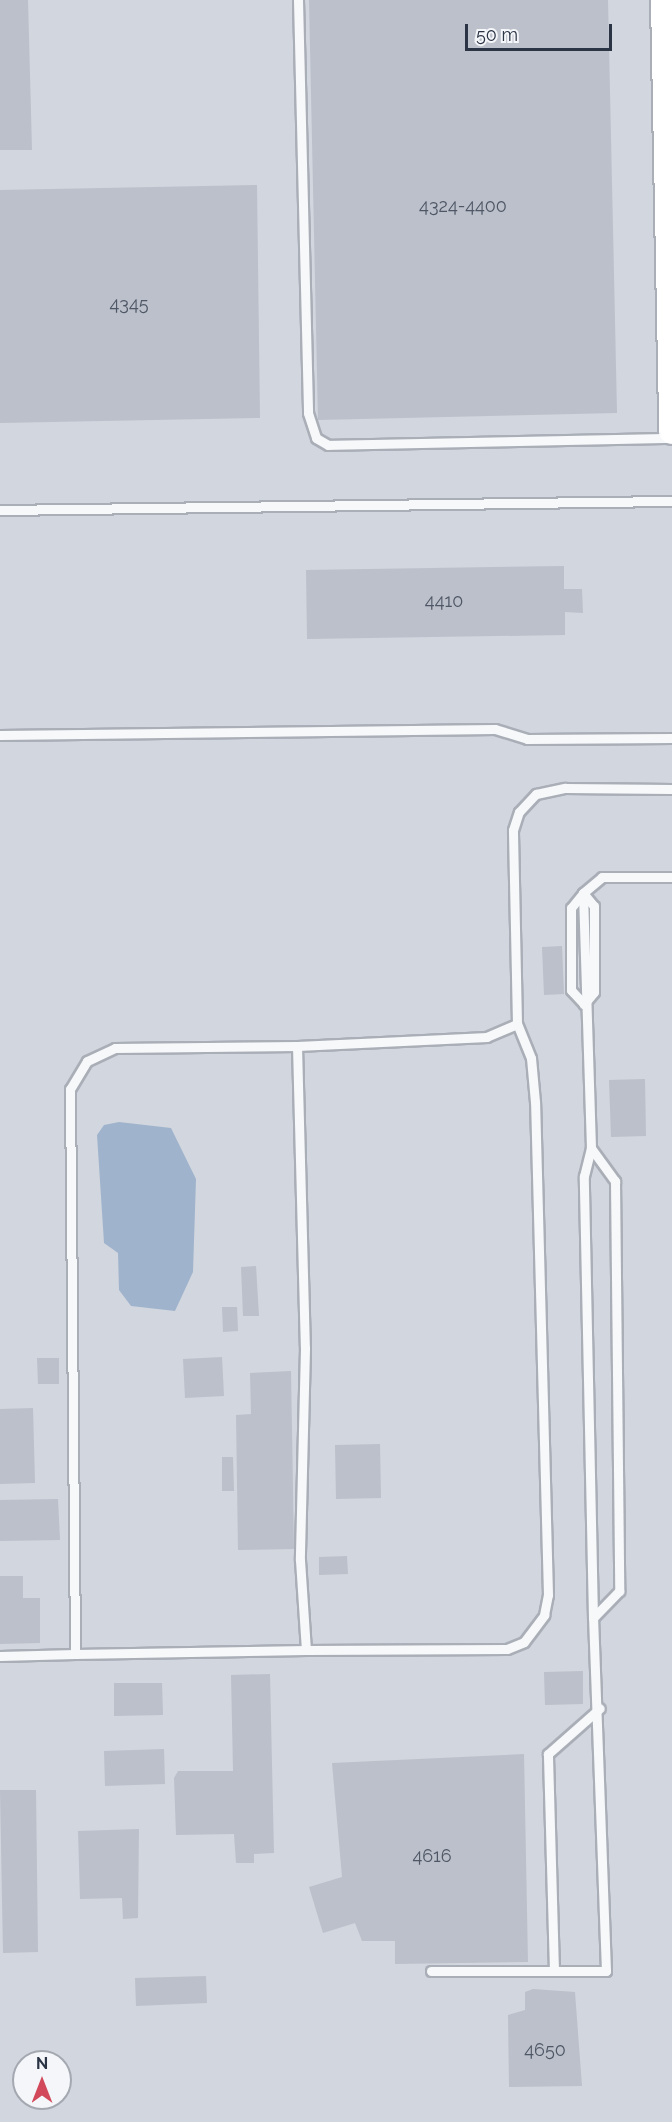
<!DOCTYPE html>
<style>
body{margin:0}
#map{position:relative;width:672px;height:2122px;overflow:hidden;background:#e4e7ec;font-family:Raleway,sans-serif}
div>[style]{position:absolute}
.built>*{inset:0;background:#d2d6de}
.water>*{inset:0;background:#9fb4cc}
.building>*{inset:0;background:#bbc0ca}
.roads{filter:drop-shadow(2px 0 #a9aeb7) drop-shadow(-2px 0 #a9aeb7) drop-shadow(0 2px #a9aeb7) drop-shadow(0 -2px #a9aeb7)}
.lane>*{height:9px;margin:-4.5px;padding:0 4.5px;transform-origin:4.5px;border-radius:4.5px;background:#f7f8fa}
.secondary>*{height:26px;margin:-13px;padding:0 13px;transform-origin:13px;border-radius:13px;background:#fff}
span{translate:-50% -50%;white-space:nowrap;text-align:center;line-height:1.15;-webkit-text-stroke:4.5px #f4f6f9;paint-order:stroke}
.number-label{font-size:18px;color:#4f5766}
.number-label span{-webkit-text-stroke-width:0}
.north{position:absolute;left:12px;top:2050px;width:60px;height:60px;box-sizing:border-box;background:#f4f6f9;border:2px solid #a4a8b1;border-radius:50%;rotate:0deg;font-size:16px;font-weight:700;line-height:24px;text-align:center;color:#2b3445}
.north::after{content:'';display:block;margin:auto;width:21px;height:27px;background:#d1495b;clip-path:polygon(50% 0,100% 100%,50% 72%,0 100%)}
.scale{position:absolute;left:465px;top:24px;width:147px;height:27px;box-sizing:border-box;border:3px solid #2b3445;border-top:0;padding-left:8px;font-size:18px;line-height:21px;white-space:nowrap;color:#2b3445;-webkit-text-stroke:4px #f4f6f9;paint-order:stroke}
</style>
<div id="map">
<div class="built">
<i style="clip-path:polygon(evenodd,0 0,672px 0,672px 2122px,0 2122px,0 0,24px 2062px,60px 2062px,60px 2098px,24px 2098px,24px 2062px)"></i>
</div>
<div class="water">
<i style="clip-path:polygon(119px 1122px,171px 1128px,196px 1179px,193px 1272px,175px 1311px,131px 1306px,119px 1290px,118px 1253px,104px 1243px,97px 1135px,104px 1125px)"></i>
</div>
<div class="building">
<i style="clip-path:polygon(0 0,28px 0,32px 150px,0 150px)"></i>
<i style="clip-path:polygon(309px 0,608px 0,617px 413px,318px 420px)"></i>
<i style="clip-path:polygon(257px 185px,260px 418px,0 423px,0 190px)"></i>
<i style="clip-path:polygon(564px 566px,564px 589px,582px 589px,583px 613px,565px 612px,565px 635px,307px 639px,306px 570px)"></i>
<i style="clip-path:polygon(562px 946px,564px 994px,544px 995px,542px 947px)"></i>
<i style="clip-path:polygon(645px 1079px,646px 1136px,611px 1137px,609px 1080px)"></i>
<i style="clip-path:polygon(256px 1266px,259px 1316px,243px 1316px,241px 1267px)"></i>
<i style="clip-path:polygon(222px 1307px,237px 1307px,238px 1331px,223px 1332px)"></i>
<i style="clip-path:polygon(222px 1357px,224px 1396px,185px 1398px,183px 1359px)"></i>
<i style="clip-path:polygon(37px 1358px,59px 1358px,59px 1384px,38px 1384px)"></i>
<i style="clip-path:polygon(291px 1371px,294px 1549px,238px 1550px,236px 1415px,251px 1414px,250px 1373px)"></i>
<i style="clip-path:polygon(33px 1408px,35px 1483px,0 1484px,0 1409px)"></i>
<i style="clip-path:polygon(380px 1444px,381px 1498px,336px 1499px,335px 1445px)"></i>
<i style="clip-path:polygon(222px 1457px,233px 1457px,234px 1491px,222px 1491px)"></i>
<i style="clip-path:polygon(58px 1499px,60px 1540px,0 1541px,0 1500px)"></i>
<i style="clip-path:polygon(347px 1556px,348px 1574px,319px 1575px,319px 1557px)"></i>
<i style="clip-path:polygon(0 1576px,23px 1576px,23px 1598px,40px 1598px,40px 1643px,0 1644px)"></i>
<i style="clip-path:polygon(583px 1671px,583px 1704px,545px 1705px,544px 1672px)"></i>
<i style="clip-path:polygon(270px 1674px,274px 1853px,254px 1854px,254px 1863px,236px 1863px,234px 1834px,176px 1835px,174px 1778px,178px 1771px,233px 1771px,231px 1675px)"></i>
<i style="clip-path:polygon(114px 1683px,162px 1683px,163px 1715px,114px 1716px)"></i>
<i style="clip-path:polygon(164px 1749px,165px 1784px,105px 1786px,104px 1751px)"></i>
<i style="clip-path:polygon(524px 1754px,528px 1962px,395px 1964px,395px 1941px,362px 1941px,355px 1923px,323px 1933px,309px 1887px,342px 1877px,332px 1763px)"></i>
<i style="clip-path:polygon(0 1790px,36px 1790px,38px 1952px,3px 1953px)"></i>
<i style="clip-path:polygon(139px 1829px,138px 1918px,123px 1919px,122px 1898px,80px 1899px,78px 1831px)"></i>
<i style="clip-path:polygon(206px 1976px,207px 2003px,136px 2006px,135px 1978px)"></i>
<i style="clip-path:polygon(533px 1989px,575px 1992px,582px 2086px,509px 2087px,508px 2015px,525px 2010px,525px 1992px)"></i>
</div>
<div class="roads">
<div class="lane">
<i style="left:298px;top:0;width:413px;rotate:88.6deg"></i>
<i style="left:308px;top:413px;width:26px;rotate:72deg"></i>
<i style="left:316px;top:438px;width:14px;rotate:30deg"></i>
<i style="left:328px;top:445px;width:344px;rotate:-1.2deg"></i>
<i style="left:0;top:510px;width:672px;rotate:-0.77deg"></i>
<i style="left:0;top:735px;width:495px;rotate:-0.7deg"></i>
<i style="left:495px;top:729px;width:34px;rotate:17deg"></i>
<i style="left:527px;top:739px;width:145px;rotate:-0.4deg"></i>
<i style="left:583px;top:893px;width:17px;rotate:50deg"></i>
<i style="left:594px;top:906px;width:86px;rotate:90deg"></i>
<i style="left:594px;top:992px;width:16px;rotate:130deg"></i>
<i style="left:584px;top:1004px;width:19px;rotate:-133deg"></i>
<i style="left:571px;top:990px;width:82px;rotate:-90deg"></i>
<i style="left:571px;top:908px;width:19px;rotate:-51deg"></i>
<i style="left:517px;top:1024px;width:33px;rotate:157deg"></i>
<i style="left:487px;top:1037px;width:190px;rotate:177.3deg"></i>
<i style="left:297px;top:1046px;width:302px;rotate:88.5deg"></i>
<i style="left:305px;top:1348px;width:212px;rotate:91.4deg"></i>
<i style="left:300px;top:1560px;width:90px;rotate:86.2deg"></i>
<i style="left:306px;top:1650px;width:201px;rotate:-0.3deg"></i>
<i style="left:507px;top:1649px;width:18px;rotate:-22deg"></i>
<i style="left:524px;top:1642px;width:34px;rotate:-53deg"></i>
<i style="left:544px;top:1615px;width:20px;rotate:-79deg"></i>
<i style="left:548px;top:1595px;width:493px;rotate:-91.5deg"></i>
<i style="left:535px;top:1102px;width:44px;rotate:-95.2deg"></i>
<i style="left:531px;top:1058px;width:37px;rotate:-112deg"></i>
<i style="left:517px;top:1024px;width:194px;rotate:-91.2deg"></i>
<i style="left:513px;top:830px;width:19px;rotate:-72deg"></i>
<i style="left:519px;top:812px;width:25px;rotate:-47deg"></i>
<i style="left:536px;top:794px;width:30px;rotate:-12deg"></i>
<i style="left:565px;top:788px;width:107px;rotate:0.5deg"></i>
<i style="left:297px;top:1046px;width:182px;rotate:179.4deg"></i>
<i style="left:115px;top:1048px;width:31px;rotate:155deg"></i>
<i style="left:87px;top:1061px;width:33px;rotate:121deg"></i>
<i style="left:70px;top:1089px;width:565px;rotate:89.49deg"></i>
<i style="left:75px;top:1654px;width:231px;rotate:-1deg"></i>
<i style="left:591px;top:1148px;width:41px;rotate:54deg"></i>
<i style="left:615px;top:1181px;width:410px;rotate:89.4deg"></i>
<i style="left:619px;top:1591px;width:37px;rotate:134deg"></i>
<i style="left:0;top:1656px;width:75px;rotate:-1.5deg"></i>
<i style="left:431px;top:1971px;width:175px"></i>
<i style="left:606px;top:1971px;width:353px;rotate:-92.1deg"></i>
<i style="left:593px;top:1618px;width:442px;rotate:-91.2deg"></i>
<i style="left:584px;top:1176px;width:29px;rotate:-76deg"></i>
<i style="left:591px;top:1148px;width:255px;rotate:-91.8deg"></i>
<i style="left:583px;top:893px;width:25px;rotate:-40deg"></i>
<i style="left:602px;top:877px;width:70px"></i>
<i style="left:554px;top:1971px;width:217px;rotate:-91.6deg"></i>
<i style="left:548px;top:1754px;width:69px;rotate:-41.5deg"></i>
</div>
<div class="secondary">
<i style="left:664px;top:0;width:431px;rotate:88.9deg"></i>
</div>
</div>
<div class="number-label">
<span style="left:463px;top:206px">4324-4400</span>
<span style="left:129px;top:304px">4345</span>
<span style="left:444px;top:601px">4410</span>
<span style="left:432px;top:1856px">4616</span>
<span style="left:545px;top:2050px">4650</span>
</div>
<div class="north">N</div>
<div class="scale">50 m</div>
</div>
